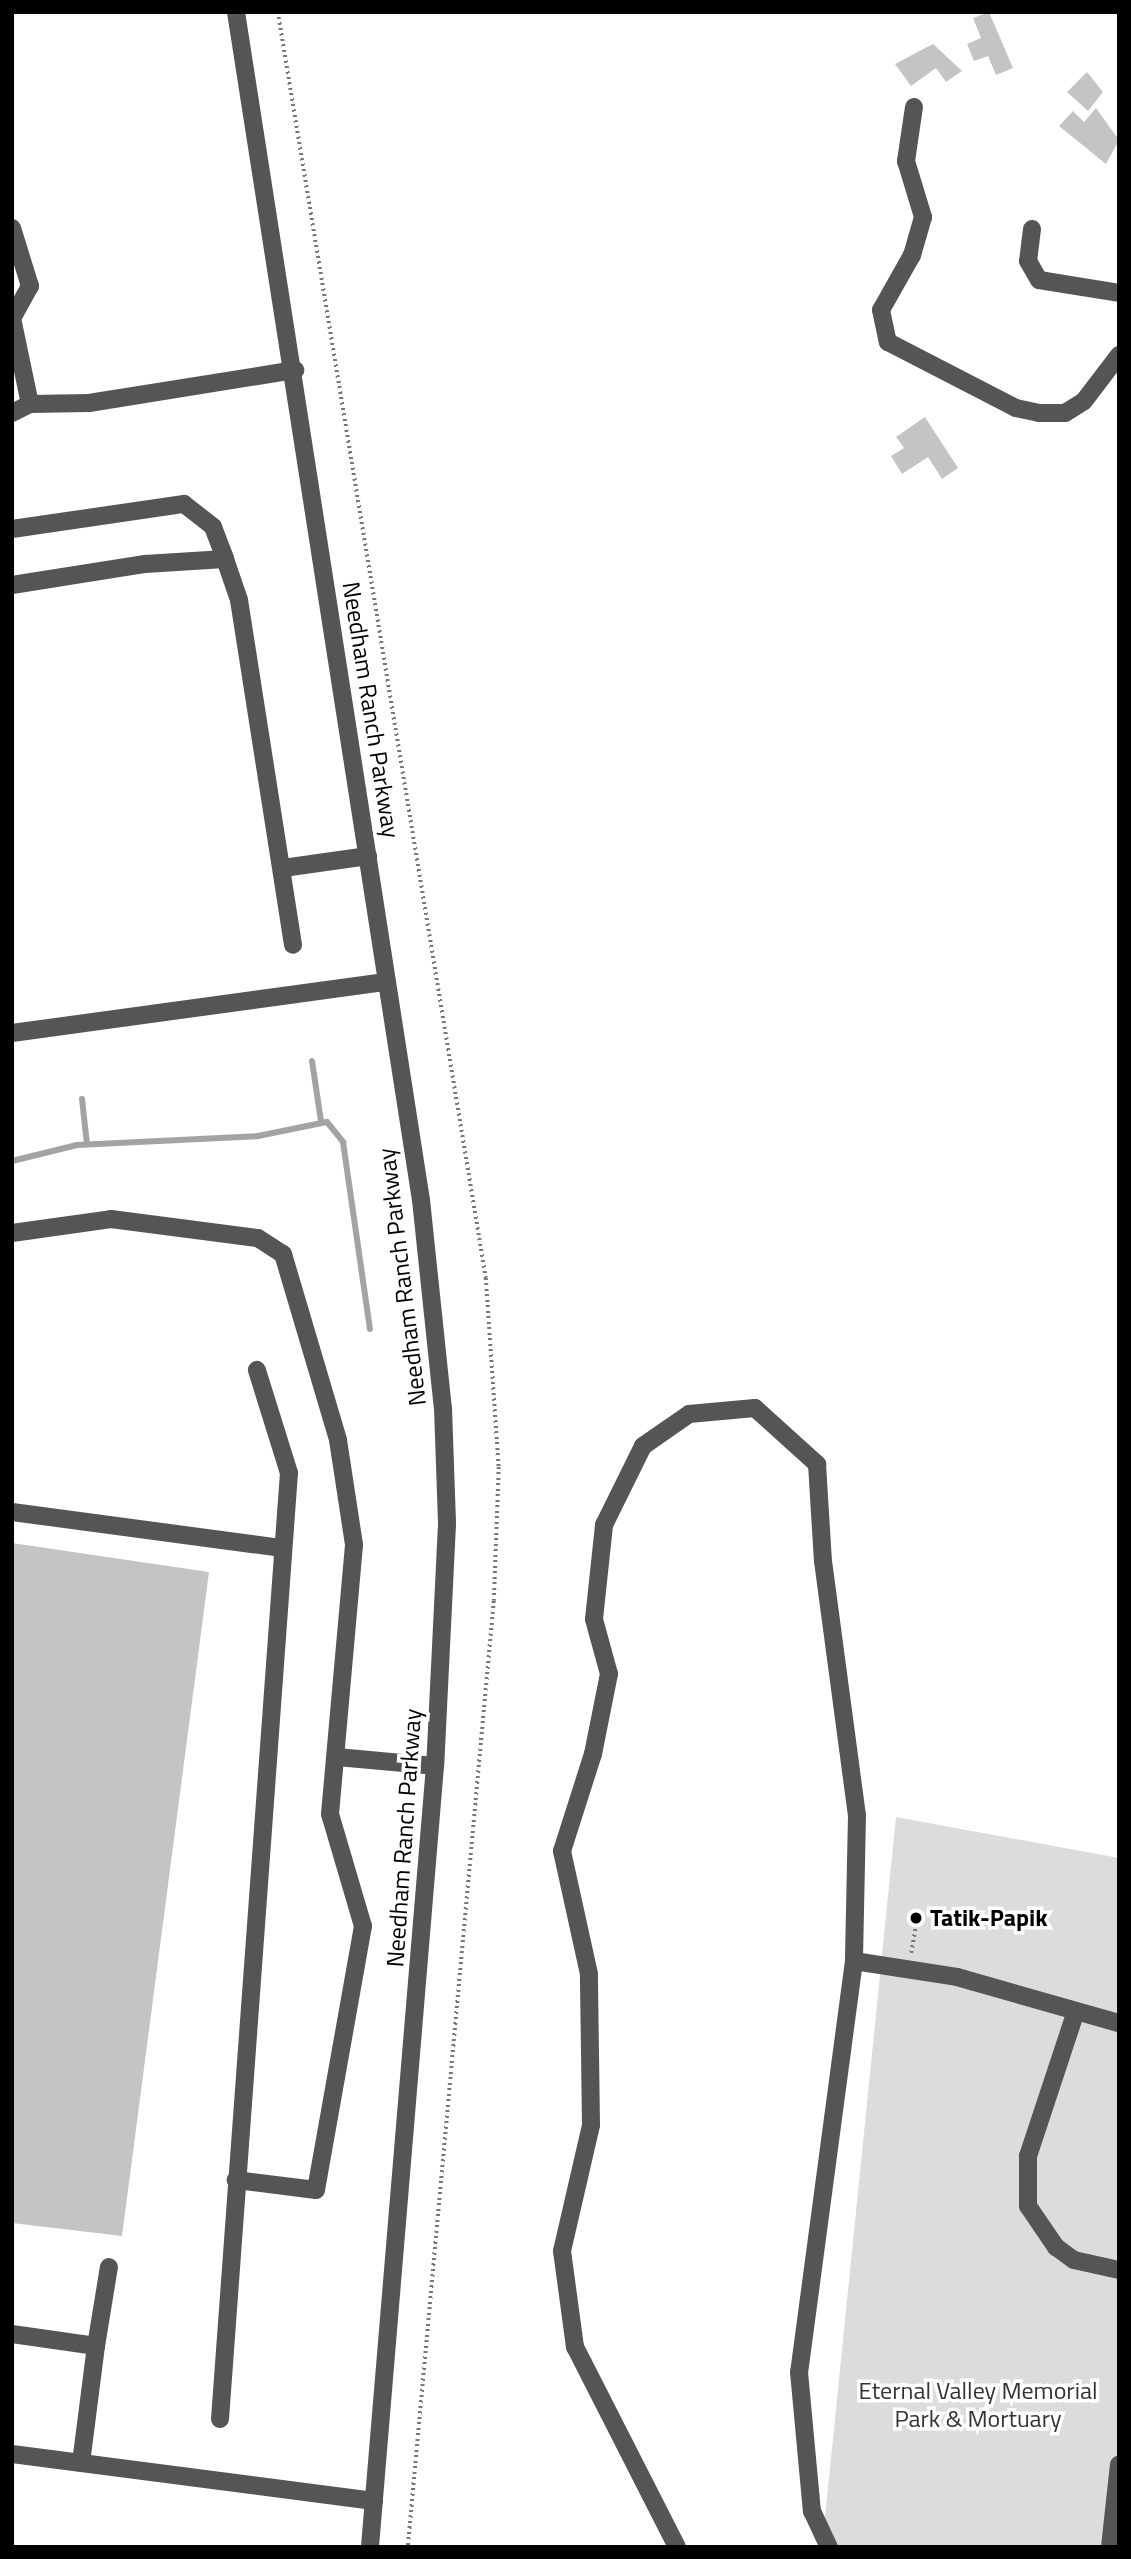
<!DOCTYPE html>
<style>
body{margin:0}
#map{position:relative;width:1131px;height:2559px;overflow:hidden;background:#fff;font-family:"Titillium Web",sans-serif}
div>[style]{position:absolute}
.green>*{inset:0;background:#dcdcdc}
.stream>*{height:6px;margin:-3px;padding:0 3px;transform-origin:3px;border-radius:3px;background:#a3a3a3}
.building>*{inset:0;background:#c4c4c4}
.path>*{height:3.5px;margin-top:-1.75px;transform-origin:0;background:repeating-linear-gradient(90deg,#777 0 2px,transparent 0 5.5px)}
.minor>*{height:18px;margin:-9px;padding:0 9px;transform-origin:9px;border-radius:9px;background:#555}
.dots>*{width:19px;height:19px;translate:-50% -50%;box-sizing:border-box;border:4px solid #fff;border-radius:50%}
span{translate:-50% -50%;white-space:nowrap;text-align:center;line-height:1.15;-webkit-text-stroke:7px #fff;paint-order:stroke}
.street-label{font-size:24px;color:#000}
.poi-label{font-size:24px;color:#000;font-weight:700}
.left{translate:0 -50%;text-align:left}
.park-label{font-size:24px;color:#333}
.frame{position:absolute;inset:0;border:14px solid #000;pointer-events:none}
</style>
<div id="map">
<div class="green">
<i style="clip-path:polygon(896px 1817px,1119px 1858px,1119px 2547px,822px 2547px)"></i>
</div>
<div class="stream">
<i style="left:312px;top:1061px;width:61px;rotate:81.5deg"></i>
<i style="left:82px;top:1099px;width:45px;rotate:83.7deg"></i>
<i style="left:12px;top:1161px;width:67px;rotate:-13.8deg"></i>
<i style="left:77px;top:1145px;width:181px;rotate:-2.8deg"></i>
<i style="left:258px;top:1136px;width:70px;rotate:-11.5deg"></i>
<i style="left:327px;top:1122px;width:26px;rotate:51deg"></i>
<i style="left:343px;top:1142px;width:189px;rotate:81.8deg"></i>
</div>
<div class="building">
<i style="clip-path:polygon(989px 12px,1013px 68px,996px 75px,988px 56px,974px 61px,967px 44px,981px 38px,973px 18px)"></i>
<i style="clip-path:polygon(933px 44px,962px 71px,946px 82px,936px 68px,911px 86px,895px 64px)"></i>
<i style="clip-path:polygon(1087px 72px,1103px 92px,1088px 111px,1067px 92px)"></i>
<i style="clip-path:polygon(1096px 108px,1119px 140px,1106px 164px,1059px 126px,1073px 111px,1084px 122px)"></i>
<i style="clip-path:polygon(925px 417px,958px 468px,942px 479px,928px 457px,902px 474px,891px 456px,904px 448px,896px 437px)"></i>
<i style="clip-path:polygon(12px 1543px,209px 1572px,122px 2236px,12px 2223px)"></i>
</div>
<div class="path">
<i style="left:278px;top:12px;width:1283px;rotate:80.67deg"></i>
<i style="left:486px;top:1278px;width:189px;rotate:86.1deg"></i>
<i style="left:499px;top:1467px;width:134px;rotate:92.1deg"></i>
<i style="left:494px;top:1601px;width:950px;rotate:95.19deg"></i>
<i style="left:911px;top:1953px;width:29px;rotate:-80deg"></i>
</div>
<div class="minor">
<i style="left:236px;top:12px;width:1202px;rotate:81.15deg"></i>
<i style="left:421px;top:1200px;width:209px;rotate:84deg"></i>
<i style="left:443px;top:1408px;width:116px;rotate:88deg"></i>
<i style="left:447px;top:1524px;width:242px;rotate:92.8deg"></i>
<i style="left:435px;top:1766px;width:784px;rotate:94.76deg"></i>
<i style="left:914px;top:107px;width:55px;rotate:98.4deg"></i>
<i style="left:906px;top:161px;width:59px;rotate:73.1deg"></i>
<i style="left:923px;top:217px;width:40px;rotate:106deg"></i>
<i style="left:912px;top:255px;width:63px;rotate:119.4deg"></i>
<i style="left:881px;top:310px;width:33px;rotate:78deg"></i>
<i style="left:888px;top:342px;width:144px;rotate:27.3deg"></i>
<i style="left:1016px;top:408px;width:24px;rotate:12deg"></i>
<i style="left:1039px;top:413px;width:26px"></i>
<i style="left:1065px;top:413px;width:22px;rotate:-32deg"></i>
<i style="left:1084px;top:401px;width:58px;rotate:-52.7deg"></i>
<i style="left:12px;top:228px;width:61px;rotate:72.8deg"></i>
<i style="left:30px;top:286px;width:37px;rotate:119deg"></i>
<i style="left:12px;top:318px;width:88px;rotate:78.2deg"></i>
<i style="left:1032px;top:229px;width:32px;rotate:97deg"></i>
<i style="left:1028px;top:261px;width:22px;rotate:60deg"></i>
<i style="left:1039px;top:280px;width:81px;rotate:9.2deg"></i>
<i style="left:12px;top:413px;width:20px;rotate:-27deg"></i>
<i style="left:30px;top:404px;width:59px;rotate:-1deg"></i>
<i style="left:89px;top:403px;width:209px;rotate:-9.1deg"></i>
<i style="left:12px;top:529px;width:174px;rotate:-8.3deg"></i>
<i style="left:184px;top:504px;width:37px;rotate:38deg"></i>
<i style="left:213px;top:527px;width:34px;rotate:69deg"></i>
<i style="left:12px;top:585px;width:135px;rotate:-9deg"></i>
<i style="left:145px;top:564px;width:80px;rotate:-3.6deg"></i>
<i style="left:225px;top:559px;width:43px;rotate:71.1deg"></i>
<i style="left:239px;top:600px;width:349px;rotate:81.1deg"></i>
<i style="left:283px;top:868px;width:86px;rotate:-8deg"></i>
<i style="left:12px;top:1033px;width:377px;rotate:-7.8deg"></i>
<i style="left:12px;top:1233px;width:100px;rotate:-8deg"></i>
<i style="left:111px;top:1219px;width:148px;rotate:7.4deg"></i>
<i style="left:258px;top:1238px;width:30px;rotate:33deg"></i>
<i style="left:283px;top:1254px;width:194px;rotate:73.5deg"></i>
<i style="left:338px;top:1440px;width:106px;rotate:81.3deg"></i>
<i style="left:354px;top:1545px;width:270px;rotate:95.1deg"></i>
<i style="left:330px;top:1814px;width:117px;rotate:73.6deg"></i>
<i style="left:363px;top:1926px;width:268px;rotate:100.1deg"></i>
<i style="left:316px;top:2190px;width:81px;rotate:-172.9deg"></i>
<i style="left:12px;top:1512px;width:273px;rotate:7.6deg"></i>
<i style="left:337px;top:1757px;width:98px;rotate:5.2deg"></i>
<i style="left:854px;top:1961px;width:104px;rotate:8.8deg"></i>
<i style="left:957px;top:1977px;width:168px;rotate:15.9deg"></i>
<i style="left:1075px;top:2014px;width:150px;rotate:108.3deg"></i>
<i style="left:1028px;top:2156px;width:50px;rotate:90deg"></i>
<i style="left:1028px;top:2206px;width:50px;rotate:55.7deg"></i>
<i style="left:1056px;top:2247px;width:22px;rotate:36deg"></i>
<i style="left:1074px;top:2260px;width:46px;rotate:12.5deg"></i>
<i style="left:12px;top:2334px;width:85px;rotate:8.1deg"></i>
<i style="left:96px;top:2346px;width:80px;rotate:-80.7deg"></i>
<i style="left:220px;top:2419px;width:949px;rotate:-85.83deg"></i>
<i style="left:289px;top:1473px;width:108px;rotate:-107.3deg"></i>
<i style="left:12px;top:2454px;width:365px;rotate:7.4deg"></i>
<i style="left:81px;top:2463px;width:118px;rotate:-82.7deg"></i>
<i style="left:677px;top:2547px;width:225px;rotate:-117deg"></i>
<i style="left:575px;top:2347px;width:97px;rotate:-97.7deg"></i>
<i style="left:562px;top:2251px;width:129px;rotate:-77deg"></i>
<i style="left:591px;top:2125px;width:151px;rotate:-90.8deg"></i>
<i style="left:589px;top:1974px;width:126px;rotate:-102.4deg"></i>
<i style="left:562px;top:1851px;width:102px;rotate:-72.3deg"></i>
<i style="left:593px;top:1754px;width:82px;rotate:-78.7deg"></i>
<i style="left:609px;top:1674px;width:57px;rotate:-105.3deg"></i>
<i style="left:594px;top:1619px;width:95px;rotate:-83.9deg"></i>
<i style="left:604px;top:1525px;width:88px;rotate:-63.7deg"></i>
<i style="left:643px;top:1446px;width:56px;rotate:-34.8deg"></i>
<i style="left:689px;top:1414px;width:66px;rotate:-5.2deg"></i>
<i style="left:755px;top:1408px;width:84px;rotate:42.1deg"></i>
<i style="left:817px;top:1464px;width:97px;rotate:86.5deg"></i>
<i style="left:823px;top:1561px;width:256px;rotate:82.4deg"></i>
<i style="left:857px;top:1815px;width:146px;rotate:91.2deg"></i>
<i style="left:854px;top:1961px;width:415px;rotate:97.6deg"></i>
<i style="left:799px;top:2372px;width:140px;rotate:84.7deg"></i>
<i style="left:812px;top:2511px;width:40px;rotate:65deg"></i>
<i style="left:1110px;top:2547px;width:83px;rotate:-83.8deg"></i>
</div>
<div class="dots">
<i style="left:916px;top:1918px;background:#000"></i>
</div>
<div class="street-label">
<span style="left:371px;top:710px;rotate:81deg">Needham Ranch Parkway</span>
<span style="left:402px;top:1277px;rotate:-97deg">Needham Ranch Parkway</span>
<span style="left:404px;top:1838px;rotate:-86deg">Needham Ranch Parkway</span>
</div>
<div class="poi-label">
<span class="left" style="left:930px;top:1918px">Tatik-Papik</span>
</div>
<div class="park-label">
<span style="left:978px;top:2405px">Eternal Valley Memorial<br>Park &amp; Mortuary</span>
</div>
<div class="frame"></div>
</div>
